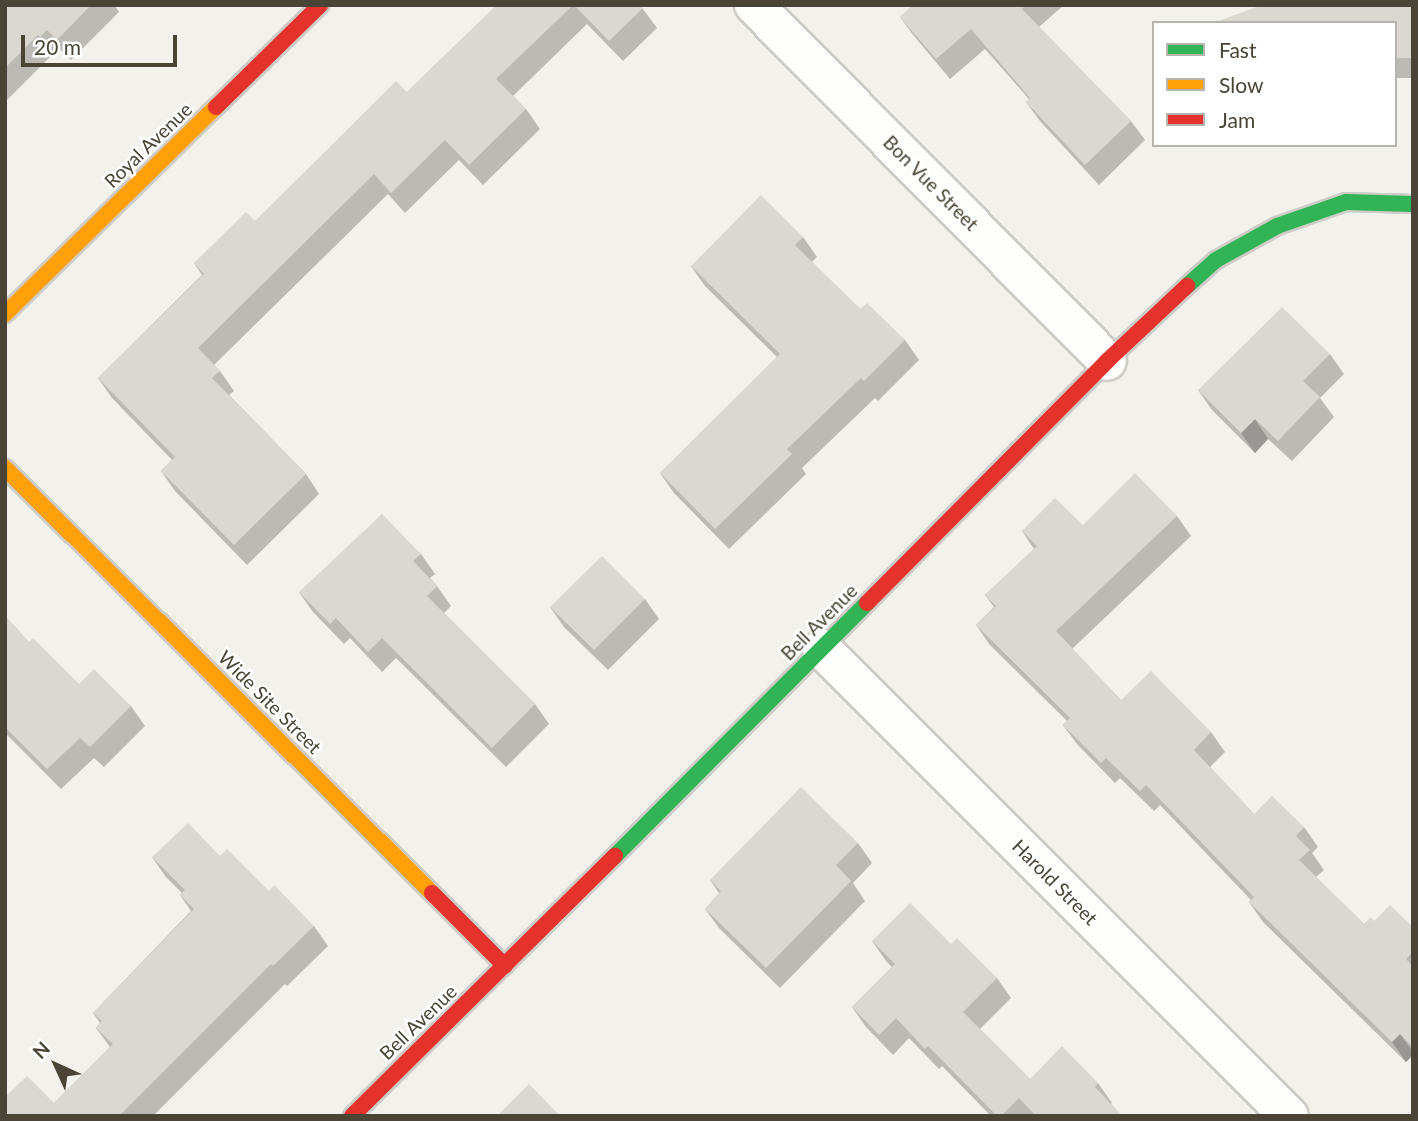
<!DOCTYPE html>
<style>
body{margin:0}
#map{position:relative;width:1418px;height:1121px;overflow:hidden;background:#f2f1ec;font-family:Lato,sans-serif}
div>[style]{position:absolute}
.roads{filter:drop-shadow(2px 0 #ceccc6) drop-shadow(-2px 0 #ceccc6) drop-shadow(0 2px #ceccc6) drop-shadow(0 -2px #ceccc6)}
.street>*{height:38px;margin:-19px;padding:0 19px;transform-origin:19px;border-radius:19px;background:#fdfdfc}
.fast>*{height:16px;margin:-8px;padding:0 8px;transform-origin:8px;border-radius:8px;background:#30b455}
.slow>*{height:16px;margin:-8px;padding:0 8px;transform-origin:8px;border-radius:8px;background:#ff9f0a}
.jam>*{height:16px;margin:-8px;padding:0 8px;transform-origin:8px;border-radius:8px;background:#e5322d}
.wall>*{inset:0;background:#bcbab5}
.shaded-wall>*{inset:0;background:#999793}
.building>*{inset:0;background:#dbd8d2}
span{translate:-50% -50%;white-space:nowrap;text-align:center;line-height:1.15;-webkit-text-stroke:5px #fff;paint-order:stroke}
.street-label{font-size:19px;color:#4a4436}
.frame{position:absolute;inset:0;border:7px solid #4a4436;pointer-events:none}
.legend{position:absolute;left:1152px;top:21px;width:245px;height:126px;box-sizing:border-box;background:#fff;border:2px solid #b7b4af;margin:0;padding:9px 12px;list-style:none;font-size:21px;color:#4a4436}
.legend li{display:flex;align-items:center;gap:14px;height:35px}
.legend b{width:35px;border:2px solid #b7b4af}
.north{position:absolute;left:21px;top:1030px;width:70px;height:70px;-webkit-text-stroke:5px #fff;paint-order:stroke;rotate:315deg;font-size:19px;font-weight:700;line-height:28px;text-align:center;color:#4a4436}
.north::after{content:'';display:block;margin:auto;width:24px;height:32px;background:#4a4436;clip-path:polygon(50% 0,100% 100%,50% 72%,0 100%)}
.scale{position:absolute;left:21px;top:35px;width:156px;height:32px;box-sizing:border-box;border:4px solid #4a4436;border-top:0;padding-left:9px;font-size:21px;line-height:24px;white-space:nowrap;color:#4a4436;-webkit-text-stroke:5px #fff;paint-order:stroke}
</style>
<div id="map">
<div class="roads">
<div class="street">
<i style="left:754px;top:5px;width:501px;rotate:45.24deg"></i>
<i style="left:822px;top:649px;width:660px;rotate:45deg"></i>
</div>
<div class="fast">
<i style="left:1187px;top:286px;width:39px;rotate:-42deg"></i>
<i style="left:1216px;top:260px;width:70px;rotate:-29.1deg"></i>
<i style="left:1277px;top:226px;width:73px;rotate:-19.2deg"></i>
<i style="left:1346px;top:202px;width:67px;rotate:1.7deg"></i>
<i style="left:615px;top:856px;width:357px;rotate:-45.1deg"></i>
</div>
<div class="slow">
<i style="left:5px;top:314px;width:296px;rotate:-44.5deg"></i>
<i style="left:5px;top:468px;width:602px;rotate:44.87deg"></i>
</div>
<div class="jam">
<i style="left:216px;top:107px;width:146px;rotate:-44.4deg"></i>
<i style="left:867px;top:603px;width:341px;rotate:-45.2deg"></i>
<i style="left:1107px;top:361px;width:110px;rotate:-43.2deg"></i>
<i style="left:432px;top:893px;width:103px;rotate:45deg"></i>
<i style="left:352px;top:1116px;width:370px;rotate:-44.7deg"></i>
</div>
</div>
<div class="wall">
<i style="clip-path:polygon(5px 5px,114px 5px,119px 12px,71px 60px,61px 50px,54px 57px,52px 55px,5px 102px)"></i>
<i style="clip-path:polygon(497px 5px,640px 5px,657px 28px,623px 61px,587px 24px,513px 96px,526px 109px,540px 129px,483px 185px,459px 160px,405px 213px,388px 194px,214px 365px,220px 371px,234px 391px,229px 395px,306px 474px,319px 494px,247px 565px,175px 491px,161px 471px,172px 460px,112px 398px,98px 378px,202px 275px,194px 263px,255px 221px,407px 92px)"></i>
<i style="clip-path:polygon(913px 5px,1064px 5px,1039px 27px,1131px 121px,1145px 140px,1099px 185px,1040px 121px,1026px 102px,1029px 99px,985px 49px,950px 79px,914px 36px,900px 17px)"></i>
<i style="clip-path:polygon(1413px 5px,1413px 78px,1395px 78px,1395px 23px)"></i>
<i style="clip-path:polygon(803px 237px,817px 257px,812px 262px,860px 309px,905px 340px,919px 360px,878px 401px,875px 398px,802px 468px,806px 474px,729px 549px,674px 493px,660px 473px,777px 357px,705px 286px,691px 266px)"></i>
<i style="clip-path:polygon(1330px 354px,1344px 374px,1320px 398px,1334px 417px,1292px 461px,1268px 439px,1255px 453px,1212px 410px,1198px 390px)"></i>
<i style="clip-path:polygon(1177px 516px,1191px 536px,1072px 649px,1121px 700px,1211px 732px,1225px 752px,1210px 767px,1254px 814px,1304px 827px,1318px 847px,1312px 853px,1324px 870px,1316px 877px,1364px 924px,1374px 921px,1413px 927px,1413px 1055px,1406px 1062px,1263px 922px,1249px 902px,1251px 900px,1160px 805px,1154px 811px,1120px 778px,1115px 783px,1077px 744px,1063px 725px,1067px 721px,990px 645px,976px 625px,994px 607px,985px 595px,1034px 549px,1022px 531px)"></i>
<i style="clip-path:polygon(421px 554px,435px 574px,430px 578px,437px 586px,451px 606px,444px 613px,535px 704px,549px 724px,506px 767px,396px 658px,382px 672px,350px 638px,344px 644px,313px 612px,299px 592px)"></i>
<i style="clip-path:polygon(645px 599px,659px 619px,608px 670px,564px 627px,550px 607px)"></i>
<i style="clip-path:polygon(5px 616px,29px 642px,79px 684px,131px 706px,145px 726px,104px 767px,94px 758px,61px 789px,5px 733px)"></i>
<i style="clip-path:polygon(858px 843px,872px 863px,853px 883px,865px 901px,780px 988px,719px 928px,705px 909px,719px 893px,710px 880px)"></i>
<i style="clip-path:polygon(220px 856px,314px 926px,328px 946px,287px 986px,285px 984px,153px 1116px,5px 1116px,54px 1103px,110px 1047px,96px 1028px,100px 1023px,93px 1013px,191px 911px,180px 895px,182px 893px,166px 877px,152px 857px)"></i>
<i style="clip-path:polygon(872px 941px,951px 944px,997px 978px,1011px 998px,980px 1029px,1030px 1079px,1098px 1083px,1112px 1103px,1111px 1104px,1122px 1116px,991px 1116px,942px 1066px,939px 1069px,909px 1038px,893px 1055px,866px 1027px,852px 1007px,892px 967px,886px 961px)"></i>
</div>
<div class="shaded-wall">
<i style="clip-path:polygon(1255px 419px,1268px 439px,1255px 453px,1241px 433px)"></i>
<i style="clip-path:polygon(1400px 1034px,1413px 1052px,1413px 1055px,1406px 1062px,1392px 1042px)"></i>
</div>
<div class="building">
<i style="clip-path:polygon(5px 5px,91px 5px,57px 40px,47px 30px,40px 37px,38px 35px,5px 68px)"></i>
<i style="clip-path:polygon(497px 5px,573px 5px,496px 79px,526px 109px,469px 165px,445px 140px,391px 193px,374px 174px,198px 348px,220px 371px,212px 378px,306px 474px,234px 545px,161px 471px,175px 457px,98px 378px,204px 274px,194px 263px,246px 212px,255px 221px,396px 81px,407px 92px)"></i>
<i style="clip-path:polygon(574px 5px,640px 5px,643px 8px,609px 41px)"></i>
<i style="clip-path:polygon(913px 5px,1026px 5px,1022px 9px,1131px 121px,1085px 165px,1026px 102px,1030px 98px,971px 29px,936px 59px,900px 17px)"></i>
<i style="clip-path:polygon(1262px 5px,1413px 5px,1413px 58px,1395px 58px,1395px 23px,1213px 23px)"></i>
<i style="clip-path:polygon(761px 195px,803px 237px,795px 245px,860px 309px,867px 303px,905px 340px,864px 381px,861px 378px,787px 449px,792px 454px,715px 529px,660px 473px,780px 354px,691px 266px)"></i>
<i style="clip-path:polygon(1282px 307px,1330px 354px,1303px 381px,1320px 397px,1278px 441px,1255px 419px,1241px 433px,1198px 390px)"></i>
<i style="clip-path:polygon(1135px 473px,1177px 516px,1056px 631px,1121px 700px,1151px 671px,1211px 732px,1194px 750px,1254px 814px,1272px 796px,1304px 827px,1296px 836px,1310px 850px,1299px 860px,1364px 924px,1371px 917px,1374px 921px,1390px 905px,1413px 927px,1413px 952px,1406px 959px,1413px 966px,1413px 1047px,1400px 1034px,1392px 1042px,1249px 902px,1254px 897px,1146px 785px,1140px 791px,1106px 758px,1101px 763px,1063px 725px,1070px 718px,976px 625px,996px 606px,985px 595px,1037px 546px,1022px 531px,1055px 498px,1083px 525px)"></i>
<i style="clip-path:polygon(382px 514px,421px 554px,413px 561px,437px 586px,427px 596px,535px 704px,492px 748px,382px 638px,368px 652px,336px 618px,330px 624px,299px 592px)"></i>
<i style="clip-path:polygon(602px 556px,645px 599px,594px 650px,550px 607px)"></i>
<i style="clip-path:polygon(5px 616px,29px 642px,33px 638px,79px 684px,94px 669px,131px 706px,90px 747px,80px 738px,47px 769px,5px 727px)"></i>
<i style="clip-path:polygon(801px 787px,858px 843px,836px 865px,851px 881px,766px 968px,705px 909px,721px 891px,710px 880px)"></i>
<i style="clip-path:polygon(188px 823px,220px 856px,227px 849px,269px 891px,274px 885px,314px 926px,273px 966px,271px 964px,119px 1116px,5px 1116px,5px 1097px,27px 1076px,54px 1103px,113px 1044px,96px 1028px,102px 1021px,93px 1013px,194px 909px,180px 895px,185px 890px,152px 857px)"></i>
<i style="clip-path:polygon(910px 903px,951px 944px,957px 938px,997px 978px,963px 1012px,1030px 1079px,1062px 1046px,1098px 1083px,1095px 1087px,1122px 1116px,1036px 1116px,1019px 1098px,1001px 1116px,997px 1116px,928px 1046px,925px 1049px,896px 1018px,879px 1035px,852px 1007px,895px 964px,872px 941px)"></i>
<i style="clip-path:polygon(529px 1084px,560px 1116px,497px 1116px)"></i>
</div>
<div class="street-label">
<span style="left:148px;top:145px;rotate:-44deg">Royal Avenue</span>
<span style="left:931px;top:183px;rotate:45deg">Bon Vue Street</span>
<span style="left:819px;top:622px;rotate:-45deg">Bell Avenue</span>
<span style="left:270px;top:702px;rotate:45deg">Wide Site Street</span>
<span style="left:1055px;top:882px;rotate:45deg">Harold Street</span>
<span style="left:418px;top:1022px;rotate:-44deg">Bell Avenue</span>
</div>
<div class="frame"></div>
<ul class="legend">
<li><b style="height:9px;background:#30b455"></b>Fast</li>
<li><b style="height:9px;background:#ff9f0a"></b>Slow</li>
<li><b style="height:9px;background:#e5322d"></b>Jam</li>
</ul>
<div class="north">N</div>
<div class="scale">20 m</div>
</div>
